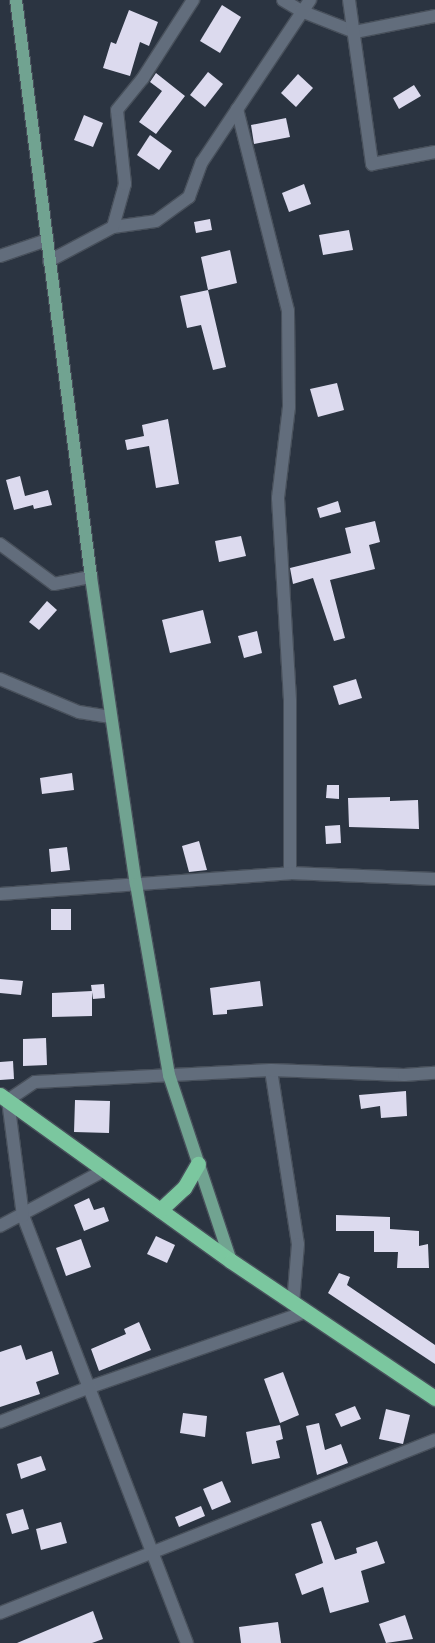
<!DOCTYPE html>
<style>
body{margin:0}
#map{position:relative;width:435px;height:1643px;overflow:hidden;background:#2b3441;font-family:"Crimson Pro",serif}
div>[style]{position:absolute}
.building>*{inset:0;background:#dcdaee}
.roads{filter:drop-shadow(1px 0 #48505b) drop-shadow(-1px 0 #48505b) drop-shadow(0 1px #48505b) drop-shadow(0 -1px #48505b)}
.minor>*{height:12px;margin:-6px;padding:0 6px;transform-origin:6px;border-radius:6px;background:#626d7c}
.major>*{height:12px;margin:-6px;padding:0 6px;transform-origin:6px;border-radius:6px;background:#71a391}
.highway>*{height:15px;margin:-7.5px;padding:0 7.5px;transform-origin:7.5px;border-radius:7.5px;background:#7bc79f}
span{translate:-50% -50%;white-space:nowrap;text-align:center;line-height:1.15;-webkit-text-stroke:5px #212a37;paint-order:stroke}
</style>
<div id="map">
<div class="building">
<i style="clip-path:polygon(222px 5px,241px 17px,220px 53px,200px 41px)"></i>
<i style="clip-path:polygon(129px 10px,158px 22px,149px 46px,140px 42px,130px 76px,103px 68px,111px 42px,116px 44px)"></i>
<i style="clip-path:polygon(208px 72px,223px 84px,205px 107px,190px 95px)"></i>
<i style="clip-path:polygon(156px 73px,185px 96px,156px 134px,139px 122px,162px 91px,150px 82px)"></i>
<i style="clip-path:polygon(298px 74px,313px 88px,296px 107px,281px 93px)"></i>
<i style="clip-path:polygon(414px 85px,421px 96px,399px 109px,393px 98px)"></i>
<i style="clip-path:polygon(84px 115px,103px 123px,93px 147px,74px 140px)"></i>
<i style="clip-path:polygon(286px 118px,290px 137px,254px 144px,251px 125px)"></i>
<i style="clip-path:polygon(150px 135px,172px 151px,159px 170px,137px 155px)"></i>
<i style="clip-path:polygon(304px 184px,311px 204px,289px 212px,282px 193px)"></i>
<i style="clip-path:polygon(210px 219px,212px 230px,196px 233px,194px 222px)"></i>
<i style="clip-path:polygon(349px 230px,353px 250px,323px 255px,319px 235px)"></i>
<i style="clip-path:polygon(230px 250px,237px 283px,208px 290px,201px 257px)"></i>
<i style="clip-path:polygon(208px 290px,226px 367px,213px 370px,201px 325px,187px 328px,180px 296px)"></i>
<i style="clip-path:polygon(337px 383px,344px 410px,318px 417px,310px 389px)"></i>
<i style="clip-path:polygon(168px 419px,179px 484px,156px 488px,149px 446px,127px 450px,125px 440px,144px 436px,142px 425px)"></i>
<i style="clip-path:polygon(20px 476px,25px 496px,48px 490px,52px 505px,34px 509px,33px 505px,14px 510px,6px 480px)"></i>
<i style="clip-path:polygon(338px 501px,341px 512px,320px 518px,317px 508px)"></i>
<i style="clip-path:polygon(375px 521px,380px 542px,369px 545px,375px 569px,330px 580px,345px 638px,334px 641px,313px 578px,293px 584px,290px 568px,351px 553px,345px 528px)"></i>
<i style="clip-path:polygon(241px 536px,246px 556px,219px 562px,215px 541px)"></i>
<i style="clip-path:polygon(47px 601px,57px 610px,39px 630px,29px 622px)"></i>
<i style="clip-path:polygon(203px 610px,211px 643px,170px 653px,162px 620px)"></i>
<i style="clip-path:polygon(257px 631px,262px 653px,244px 658px,238px 636px)"></i>
<i style="clip-path:polygon(356px 679px,362px 698px,339px 705px,333px 686px)"></i>
<i style="clip-path:polygon(72px 773px,74px 790px,42px 794px,40px 778px)"></i>
<i style="clip-path:polygon(327px 785px,339px 785px,339px 799px,326px 798px)"></i>
<i style="clip-path:polygon(390px 797px,390px 801px,418px 800px,419px 829px,349px 827px,348px 798px)"></i>
<i style="clip-path:polygon(340px 825px,341px 843px,326px 844px,325px 826px)"></i>
<i style="clip-path:polygon(199px 841px,207px 870px,189px 872px,182px 846px)"></i>
<i style="clip-path:polygon(67px 847px,70px 870px,51px 872px,49px 849px)"></i>
<i style="clip-path:polygon(51px 909px,71px 909px,71px 930px,51px 930px)"></i>
<i style="clip-path:polygon(0 979px,23px 981px,21px 995px,0 993px)"></i>
<i style="clip-path:polygon(260px 981px,263px 1006px,227px 1010px,227px 1014px,213px 1015px,210px 988px)"></i>
<i style="clip-path:polygon(104px 984px,105px 998px,93px 999px,91px 985px)"></i>
<i style="clip-path:polygon(92px 991px,92px 1016px,52px 1017px,52px 993px)"></i>
<i style="clip-path:polygon(46px 1038px,47px 1065px,23px 1066px,23px 1039px)"></i>
<i style="clip-path:polygon(13px 1061px,14px 1079px,0 1080px,0 1062px)"></i>
<i style="clip-path:polygon(406px 1091px,407px 1116px,381px 1118px,380px 1106px,361px 1109px,359px 1095px)"></i>
<i style="clip-path:polygon(75px 1100px,110px 1101px,109px 1133px,74px 1132px)"></i>
<i style="clip-path:polygon(89px 1198px,94px 1210px,104px 1207px,109px 1221px,84px 1231px,74px 1205px)"></i>
<i style="clip-path:polygon(336px 1215px,390px 1217px,390px 1229px,419px 1231px,419px 1246px,428px 1244px,429px 1268px,397px 1268px,398px 1252px,374px 1252px,374px 1231px,336px 1231px)"></i>
<i style="clip-path:polygon(156px 1236px,175px 1245px,167px 1263px,147px 1254px)"></i>
<i style="clip-path:polygon(81px 1239px,91px 1267px,66px 1276px,56px 1248px)"></i>
<i style="clip-path:polygon(339px 1273px,350px 1277px,347px 1285px,435px 1345px,435px 1364px,328px 1293px)"></i>
<i style="clip-path:polygon(139px 1322px,151px 1350px,99px 1371px,91px 1349px,126px 1334px,124px 1329px)"></i>
<i style="clip-path:polygon(21px 1345px,26px 1360px,52px 1351px,59px 1374px,36px 1382px,40px 1394px,0 1407px,0 1352px)"></i>
<i style="clip-path:polygon(283px 1372px,299px 1415px,280px 1423px,264px 1379px)"></i>
<i style="clip-path:polygon(355px 1406px,361px 1419px,341px 1427px,335px 1414px)"></i>
<i style="clip-path:polygon(386px 1409px,410px 1415px,403px 1444px,379px 1439px)"></i>
<i style="clip-path:polygon(183px 1413px,207px 1416px,205px 1437px,180px 1433px)"></i>
<i style="clip-path:polygon(319px 1423px,325px 1450px,341px 1444px,348px 1463px,317px 1475px,306px 1426px)"></i>
<i style="clip-path:polygon(280px 1425px,283px 1439px,276px 1441px,280px 1458px,252px 1464px,246px 1432px)"></i>
<i style="clip-path:polygon(41px 1456px,46px 1470px,21px 1479px,17px 1464px)"></i>
<i style="clip-path:polygon(222px 1481px,231px 1502px,212px 1510px,203px 1489px)"></i>
<i style="clip-path:polygon(201px 1506px,205px 1516px,179px 1527px,175px 1517px)"></i>
<i style="clip-path:polygon(23px 1509px,29px 1529px,12px 1534px,6px 1514px)"></i>
<i style="clip-path:polygon(321px 1521px,335px 1560px,357px 1553px,356px 1548px,377px 1541px,385px 1563px,361px 1571px,369px 1602px,330px 1613px,323px 1587px,302px 1595px,295px 1574px,323px 1563px,311px 1524px)"></i>
<i style="clip-path:polygon(61px 1522px,67px 1543px,41px 1550px,36px 1529px)"></i>
<i style="clip-path:polygon(93px 1611px,103px 1639px,92px 1643px,17px 1643px)"></i>
<i style="clip-path:polygon(405px 1615px,413px 1639px,386px 1643px,379px 1624px)"></i>
<i style="clip-path:polygon(278px 1622px,281px 1643px,241px 1643px,239px 1627px)"></i>
</div>
<div class="roads">
<div class="minor">
<i style="left:283px;top:0;width:21px;rotate:31deg"></i>
<i style="left:301px;top:11px;width:58px;rotate:21.3deg"></i>
<i style="left:355px;top:32px;width:82px;rotate:-11.3deg"></i>
<i style="left:349px;top:0;width:166px;rotate:82deg"></i>
<i style="left:372px;top:164px;width:64px;rotate:-10.8deg"></i>
<i style="left:237px;top:109px;width:208px;rotate:75.8deg"></i>
<i style="left:288px;top:311px;width:96px;rotate:89.4deg"></i>
<i style="left:289px;top:407px;width:92px;rotate:96.9deg"></i>
<i style="left:278px;top:498px;width:203px;rotate:86.6deg"></i>
<i style="left:290px;top:701px;width:172px;rotate:90deg"></i>
<i style="left:113px;top:227px;width:43px;rotate:-7.9deg"></i>
<i style="left:156px;top:221px;width:41px;rotate:-36deg"></i>
<i style="left:189px;top:197px;width:37px;rotate:-70deg"></i>
<i style="left:202px;top:162px;width:195px;rotate:-56.3deg"></i>
<i style="left:0;top:256px;width:50px;rotate:-18.8deg"></i>
<i style="left:49px;top:261px;width:72px;rotate:-28deg"></i>
<i style="left:113px;top:227px;width:45px;rotate:-74.4deg"></i>
<i style="left:125px;top:184px;width:74px;rotate:-96.2deg"></i>
<i style="left:117px;top:110px;width:41px;rotate:-50.9deg"></i>
<i style="left:143px;top:78px;width:93px;rotate:-57.3deg"></i>
<i style="left:0;top:544px;width:67px;rotate:36.5deg"></i>
<i style="left:54px;top:584px;width:38px;rotate:-11deg"></i>
<i style="left:0;top:679px;width:86px;rotate:22.7deg"></i>
<i style="left:79px;top:712px;width:32px;rotate:9deg"></i>
<i style="left:0;top:894px;width:291px;rotate:-4.1deg"></i>
<i style="left:290px;top:873px;width:145px;rotate:2.4deg"></i>
<i style="left:271px;top:1070px;width:176px;rotate:81.2deg"></i>
<i style="left:298px;top:1244px;width:59px;rotate:94.8deg"></i>
<i style="left:0;top:1226px;width:119px;rotate:-28.1deg"></i>
<i style="left:0;top:1422px;width:93px;rotate:-21.3deg"></i>
<i style="left:87px;top:1388px;width:231px;rotate:-19.2deg"></i>
<i style="left:0;top:1613px;width:468px;rotate:-21.7deg"></i>
<i style="left:187px;top:1643px;width:457px;rotate:-111deg"></i>
<i style="left:23px;top:1216px;width:117px;rotate:-97.4deg"></i>
<i style="left:8px;top:1100px;width:32px;rotate:-34deg"></i>
<i style="left:35px;top:1082px;width:236px;rotate:-2.9deg"></i>
<i style="left:271px;top:1070px;width:133px;rotate:2.2deg"></i>
<i style="left:404px;top:1075px;width:31px;rotate:-4deg"></i>
</div>
<div class="major">
<i style="left:16px;top:0;width:582px;rotate:82.59deg"></i>
<i style="left:91px;top:577px;width:310px;rotate:81.7deg"></i>
<i style="left:136px;top:884px;width:194px;rotate:80.2deg"></i>
<i style="left:169px;top:1075px;width:196px;rotate:71.6deg"></i>
</div>
<div class="highway">
<i style="left:0;top:1095px;width:284px;rotate:35.7deg"></i>
<i style="left:231px;top:1261px;width:246px;rotate:33.9deg"></i>
<i style="left:160px;top:1210px;width:33px;rotate:-43deg"></i>
<i style="left:184px;top:1188px;width:28px;rotate:-60deg"></i>
</div>
</div>
</div>
